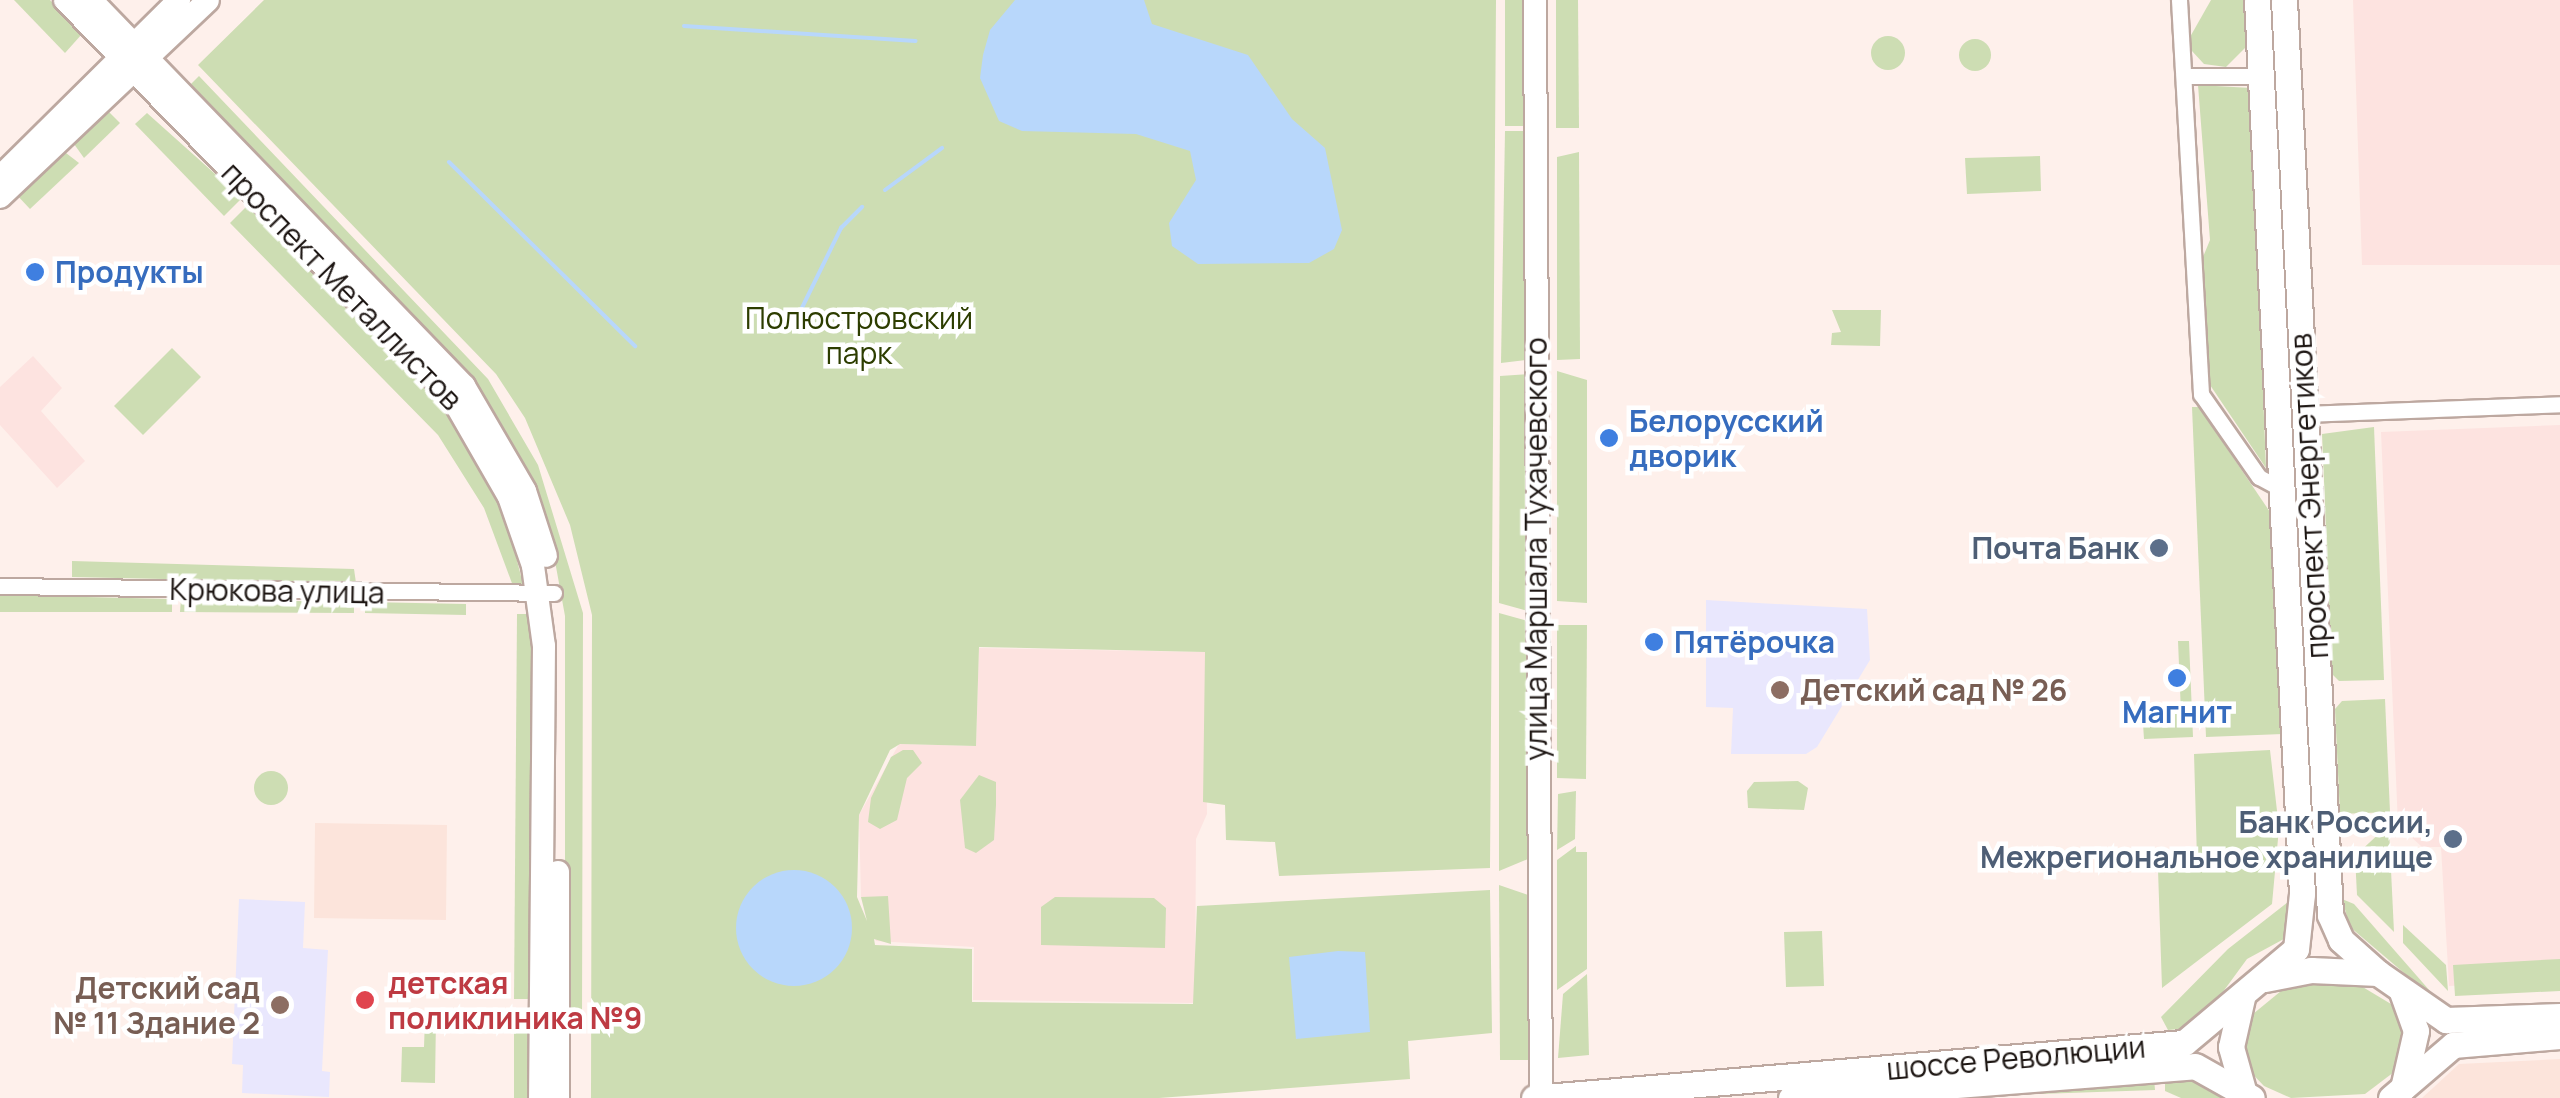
<!DOCTYPE html>
<meta charset="utf-8">
<style>
body{margin:0}
#map{position:relative;width:2560px;height:1098px;overflow:hidden;background:#fef0eb;font-family:Manrope,sans-serif}
div>[style]{position:absolute}
.built>*{inset:0;background:#fce4db}
.industrial>*{inset:0;background:#fde3e0}
.education>*{inset:0;background:#e9e7fd}
.green>*{inset:0;background:#cdddb3}
.round{border-radius:50%}
.water>*{inset:0;background:#b8d7fb}
.stream>*{height:4px;margin:-2px;padding:0 2px;transform-origin:2px;border-radius:2px;background:#b8d7fb}
.roads{filter:drop-shadow(2px 0 #bda8a0) drop-shadow(-2px 0 #bda8a0) drop-shadow(0 2px #bda8a0) drop-shadow(0 -2px #bda8a0)}
.street>*{height:15px;margin:-7.5px;padding:0 7.5px;transform-origin:7.5px;border-radius:7.5px;background:#fff}
.secondary>*{height:22px;margin:-11px;padding:0 11px;transform-origin:11px;border-radius:11px;background:#fff}
.primary>*{height:25px;margin:-12.5px;padding:0 12.5px;transform-origin:12.5px;border-radius:12.5px;background:#fff}
.dots>*{width:28px;height:28px;translate:-50% -50%;box-sizing:border-box;border:5px solid #fff;border-radius:50%}
span{translate:-50% -50%;white-space:nowrap;text-align:center;line-height:1.15;-webkit-text-stroke:9px #fff;paint-order:stroke}
.shop-label{font-size:30px;color:#366cbe;font-weight:700}
.left{translate:0 -50%;text-align:left}
.street-label{font-size:30px;color:#1d1613}
.park-label{font-size:30px;color:#2d3d00}
.service-label{font-size:30px;color:#4e5e75;font-weight:700}
.right{translate:-100% -50%;text-align:right}
.education-label{font-size:30px;color:#785e54;font-weight:700}
.health-label{font-size:30px;color:#be3a42;font-weight:700}
</style>
<div id="map">
<div class="built">
<i style="clip-path:polygon(315px 823px,447px 825px,446px 920px,314px 918px)"></i>
<i style="clip-path:polygon(2560px 1059px,2560px 1098px,2422px 1098px,2459px 1064px)"></i>
</div>
<div class="industrial">
<i style="clip-path:polygon(2353px 0,2560px 0,2560px 265px,2362px 265px)"></i>
<i style="clip-path:polygon(33px 356px,62px 388px,41px 411px,85px 461px,57px 488px,0 425px,0 387px)"></i>
<i style="clip-path:polygon(2560px 425px,2560px 980px,2449px 986px,2441px 847px,2422px 847px,2398px 825px,2381px 432px)"></i>
<i style="clip-path:polygon(979px 648px,1205px 652px,1207px 814px,1196px 839px,1195px 1003px,973px 1000px,974px 947px,876px 941px,861px 897px,859px 815px,899px 744px,976px 746px)"></i>
</div>
<div class="education">
<i style="clip-path:polygon(1706px 600px,1867px 609px,1870px 660px,1817px 747px,1806px 754px,1731px 754px,1733px 708px,1706px 707px)"></i>
<i style="clip-path:polygon(239px 899px,305px 902px,303px 948px,328px 950px,322px 1071px,330px 1072px,329px 1097px,242px 1093px,243px 1065px,232px 1064px)"></i>
</div>
<div class="green">
<i style="clip-path:polygon(14px 0,50px 0,82px 34px,65px 53px)"></i>
<i style="clip-path:polygon(264px 0,1496px 0,1490px 868px,1279px 876px,1275px 842px,1226px 840px,1225px 805px,1203px 802px,1205px 652px,979px 647px,976px 746px,900px 744px,890px 750px,859px 815px,857px 897px,867px 921px,861px 897px,888px 896px,891px 944px,874px 939px,875px 945px,972px 949px,972px 1002px,1193px 1004px,1197px 906px,1490px 890px,1492px 1033px,1408px 1041px,1410px 1079px,1159px 1098px,591px 1098px,592px 615px,570px 525px,525px 418px,496px 374px,198px 65px)"></i>
<i style="clip-path:polygon(1505px 0,1527px 0,1527px 126px,1505px 126px)"></i>
<i style="clip-path:polygon(1556px 0,1578px 0,1579px 128px,1556px 128px)"></i>
<i style="clip-path:polygon(2211px 0,2246px 0,2245px 48px,2226px 67px,2204px 64px,2191px 50px,2190px 37px)"></i>
<i class="round" style="left:1871px;top:36px;width:34px;height:34px"></i>
<i class="round" style="left:1959px;top:39px;width:32px;height:32px"></i>
<i style="clip-path:polygon(199px 76px,488px 379px,538px 465px,583px 613px,582px 1026px,565px 1025px,565px 616px,548px 523px,534px 485px,471px 382px,191px 84px)"></i>
<i style="clip-path:polygon(2198px 85px,2251px 88px,2266px 468px,2208px 382px,2203px 257px,2210px 240px)"></i>
<i style="clip-path:polygon(109px 112px,120px 123px,84px 158px,74px 144px)"></i>
<i style="clip-path:polygon(147px 113px,242px 198px,224px 216px,135px 124px)"></i>
<i style="clip-path:polygon(1505px 131px,1527px 131px,1527px 360px,1501px 363px)"></i>
<i style="clip-path:polygon(1579px 152px,1580px 359px,1557px 360px,1557px 157px)"></i>
<i style="clip-path:polygon(66px 153px,79px 163px,30px 209px,15px 193px)"></i>
<i style="clip-path:polygon(2040px 156px,2041px 191px,1967px 194px,1965px 158px)"></i>
<i style="clip-path:polygon(248px 205px,272px 220px,445px 400px,502px 502px,523px 584px,513px 586px,484px 508px,438px 435px,230px 223px)"></i>
<i style="clip-path:polygon(1832px 310px,1881px 310px,1880px 346px,1831px 345px,1832px 333px,1841px 332px)"></i>
<i style="clip-path:polygon(172px 348px,201px 377px,143px 435px,114px 406px)"></i>
<i style="clip-path:polygon(1557px 371px,1587px 380px,1587px 603px,1557px 601px)"></i>
<i style="clip-path:polygon(1528px 374px,1528px 611px,1499px 603px,1500px 376px)"></i>
<i style="clip-path:polygon(2192px 407px,2199px 407px,2270px 512px,2283px 734px,2206px 737px)"></i>
<i style="clip-path:polygon(2374px 427px,2384px 680px,2339px 681px,2332px 674px,2322px 434px)"></i>
<i style="clip-path:polygon(72px 561px,354px 569px,356px 583px,72px 577px)"></i>
<i style="clip-path:polygon(0 595px,172px 599px,172px 612px,0 612px)"></i>
<i style="clip-path:polygon(181px 599px,354px 602px,354px 613px,180px 612px)"></i>
<i style="clip-path:polygon(365px 602px,466px 604px,466px 615px,365px 613px)"></i>
<i style="clip-path:polygon(1499px 613px,1528px 621px,1528px 859px,1499px 871px)"></i>
<i style="clip-path:polygon(517px 614px,534px 614px,535px 999px,514px 999px)"></i>
<i style="clip-path:polygon(1557px 625px,1587px 625px,1586px 779px,1557px 778px)"></i>
<i style="clip-path:polygon(2178px 641px,2189px 641px,2193px 737px,2144px 739px,2142px 709px,2181px 713px)"></i>
<i style="clip-path:polygon(2385px 699px,2390px 812px,2340px 814px,2335px 709px,2342px 701px)"></i>
<i style="clip-path:polygon(903px 750px,913px 750px,922px 763px,907px 778px,897px 820px,880px 829px,868px 822px,871px 798px,891px 757px)"></i>
<i style="clip-path:polygon(2270px 750px,2279px 828px,2272px 904px,2162px 988px,2158px 870px,2197px 859px,2194px 754px)"></i>
<i class="round" style="left:254px;top:771px;width:34px;height:34px"></i>
<i style="clip-path:polygon(979px 775px,996px 782px,996px 805px,994px 840px,976px 853px,965px 848px,960px 800px)"></i>
<i style="clip-path:polygon(1798px 781px,1808px 788px,1804px 810px,1748px 808px,1747px 791px,1754px 782px)"></i>
<i style="clip-path:polygon(1576px 791px,1575px 839px,1557px 850px,1558px 794px)"></i>
<i style="clip-path:polygon(2384px 829px,2389px 829px,2394px 932px,2357px 895px,2355px 856px)"></i>
<i style="clip-path:polygon(1576px 846px,1576px 852px,1587px 852px,1587px 969px,1557px 990px,1557px 860px)"></i>
<i style="clip-path:polygon(1499px 885px,1528px 895px,1529px 1060px,1500px 1060px)"></i>
<i style="clip-path:polygon(1055px 897px,1154px 898px,1166px 908px,1165px 948px,1041px 945px,1041px 907px)"></i>
<i style="clip-path:polygon(2293px 898px,2291px 935px,2247px 959px,2206px 1015px,2189px 1028px,2168px 1030px,2161px 1017px,2228px 949px)"></i>
<i style="clip-path:polygon(2342px 899px,2354px 904px,2444px 1007px,2350px 927px)"></i>
<i style="clip-path:polygon(2403px 925px,2446px 965px,2448px 991px,2403px 943px)"></i>
<i style="clip-path:polygon(1822px 931px,1824px 986px,1786px 987px,1784px 932px)"></i>
<i style="clip-path:polygon(2560px 959px,2560px 991px,2455px 996px,2453px 965px)"></i>
<i style="clip-path:polygon(1587px 974px,1589px 1055px,1558px 1058px,1563px 994px)"></i>
<i style="clip-path:polygon(2313px 980px,2356px 983px,2391px 1004px,2400px 1020px,2404px 1037px,2394px 1072px,2365px 1094px,2291px 1098px,2264px 1086px,2243px 1064px,2242px 1030px,2253px 1014px,2281px 991px)"></i>
<i style="clip-path:polygon(514px 1010px,535px 1010px,530px 1098px,514px 1098px)"></i>
<i style="clip-path:polygon(425px 1018px,436px 1018px,435px 1083px,401px 1082px,402px 1047px,424px 1047px)"></i>
<i style="clip-path:polygon(2154px 1078px,2155px 1090px,1917px 1098px)"></i>
<i style="clip-path:polygon(2165px 1078px,2194px 1078px,2224px 1098px,2181px 1098px,2165px 1091px)"></i>
</div>
<div class="water">
<i style="clip-path:polygon(1015px 0,1144px 0,1152px 24px,1248px 55px,1292px 119px,1325px 148px,1342px 230px,1334px 249px,1309px 263px,1198px 264px,1172px 246px,1169px 223px,1196px 180px,1190px 151px,1136px 134px,1022px 131px,999px 121px,980px 78px,983px 55px,990px 30px)"></i>
<i class="round" style="left:736px;top:870px;width:116px;height:116px"></i>
<i style="clip-path:polygon(1338px 951px,1365px 952px,1370px 1032px,1296px 1039px,1289px 957px)"></i>
</div>
<div class="stream">
<i style="left:684px;top:26px;width:232px;rotate:3.7deg"></i>
<i style="left:449px;top:162px;width:262px;rotate:44.7deg"></i>
<i style="left:885px;top:190px;width:71px;rotate:-36.4deg"></i>
<i style="left:795px;top:322px;width:105px;rotate:-63.9deg"></i>
<i style="left:841px;top:228px;width:30px;rotate:-45deg"></i>
</div>
<div class="roads">
<div class="street">
<i style="left:2179px;top:0;width:395px;rotate:86.8deg"></i>
<i style="left:2201px;top:394px;width:101px;rotate:55.1deg"></i>
<i style="left:2259px;top:477px;width:30px;rotate:28deg"></i>
<i style="left:2184px;top:76px;width:77px"></i>
<i style="left:2305px;top:414px;width:255px;rotate:-2.2deg"></i>
<i style="left:0;top:586px;width:554px;rotate:0.72deg"></i>
</div>
<div class="secondary">
<i style="left:65px;top:0;width:553px;rotate:45.73deg"></i>
<i style="left:451px;top:396px;width:116px;rotate:60.1deg"></i>
<i style="left:509px;top:497px;width:73px;rotate:70.8deg"></i>
<i style="left:533px;top:566px;width:81px;rotate:82.2deg"></i>
<i style="left:544px;top:646px;width:452px;rotate:90.5deg"></i>
<i style="left:91px;top:0;width:537px;rotate:45.98deg"></i>
<i style="left:464px;top:386px;width:121px;rotate:59.8deg"></i>
<i style="left:525px;top:491px;width:68px;rotate:72.1deg"></i>
<i style="left:1535px;top:0;width:1098px;rotate:89.69deg"></i>
<i style="left:0;top:177px;width:252px;rotate:-44.7deg"></i>
<i style="left:0;top:197px;width:286px;rotate:-43.4deg"></i>
<i style="left:558px;top:1098px;width:226px;rotate:-90deg"></i>
</div>
<div class="primary">
<i style="left:2284px;top:0;width:916px;rotate:87.12deg"></i>
<i style="left:2330px;top:915px;width:27px;rotate:66deg"></i>
<i style="left:2341px;top:940px;width:50px;rotate:41.7deg"></i>
<i style="left:2265px;top:979px;width:47px;rotate:-11.1deg"></i>
<i style="left:2311px;top:970px;width:67px;rotate:2.6deg"></i>
<i style="left:2378px;top:973px;width:83px;rotate:34.7deg"></i>
<i style="left:2446px;top:1020px;width:114px;rotate:-2deg"></i>
<i style="left:2402px;top:992px;width:41px;rotate:70.3deg"></i>
<i style="left:2416px;top:1031px;width:58px;rotate:102.8deg"></i>
<i style="left:2242px;top:998px;width:50px;rotate:102.7deg"></i>
<i style="left:2231px;top:1047px;width:45px;rotate:74.4deg"></i>
<i style="left:1534px;top:1098px;width:652px;rotate:-4.84deg"></i>
<i style="left:2184px;top:1043px;width:146px;rotate:-40deg"></i>
<i style="left:2296px;top:949px;width:55px;rotate:-83.8deg"></i>
<i style="left:2302px;top:894px;width:895px;rotate:-92.88deg"></i>
<i style="left:1791px;top:1098px;width:405px;rotate:-4.5deg"></i>
<i style="left:2195px;top:1066px;width:65px;rotate:29.3deg"></i>
<i style="left:2391px;top:1098px;width:82px;rotate:-40.5deg"></i>
<i style="left:2453px;top:1045px;width:107px;rotate:-4.8deg"></i>
</div>
</div>
<div class="dots">
<i style="left:35px;top:272px;background:#3f7fe0"></i>
<i style="left:1609px;top:438px;background:#3f7fe0"></i>
<i style="left:2159px;top:548px;background:#5c6f8a"></i>
<i style="left:1654px;top:642px;background:#3f7fe0"></i>
<i style="left:2177px;top:678px;background:#3f7fe0"></i>
<i style="left:1780px;top:690px;background:#8d6e63"></i>
<i style="left:2453px;top:839px;background:#5c6f8a"></i>
<i style="left:365px;top:1000px;background:#e0444e"></i>
<i style="left:280px;top:1005px;background:#8d6e63"></i>
</div>
<div class="shop-label">
<span class="left" style="left:55px;top:272px">Продукты</span>
<span class="left" style="left:1629px;top:438px">Белорусский<br>дворик</span>
<span class="left" style="left:1674px;top:642px">Пятёрочка</span>
<span style="left:2177px;top:712px">Магнит</span>
</div>
<div class="street-label">
<span style="left:342px;top:286px;rotate:46deg">проспект Металлистов</span>
<span style="left:2309px;top:496px;rotate:-93deg">проспект Энергетиков</span>
<span style="left:1536px;top:549px;rotate:-90deg">улица Маршала Тухачевского</span>
<span style="left:277px;top:591px;rotate:1deg">Крюкова улица</span>
<span style="left:2016px;top:1058px;rotate:-5deg">шоссе Революции</span>
</div>
<div class="park-label">
<span style="left:859px;top:335px">Полюстровский<br>парк</span>
</div>
<div class="service-label">
<span class="right" style="left:2139px;top:548px">Почта Банк</span>
<span class="right" style="left:2433px;top:839px">Банк России,<br>Межрегиональное хранилище</span>
</div>
<div class="education-label">
<span class="left" style="left:1800px;top:690px">Детский сад № 26</span>
<span class="right" style="left:260px;top:1005px">Детский сад<br>№ 11 Здание 2</span>
</div>
<div class="health-label">
<span class="left" style="left:388px;top:1000px">детская<br>поликлиника №9</span>
</div>
</div>
